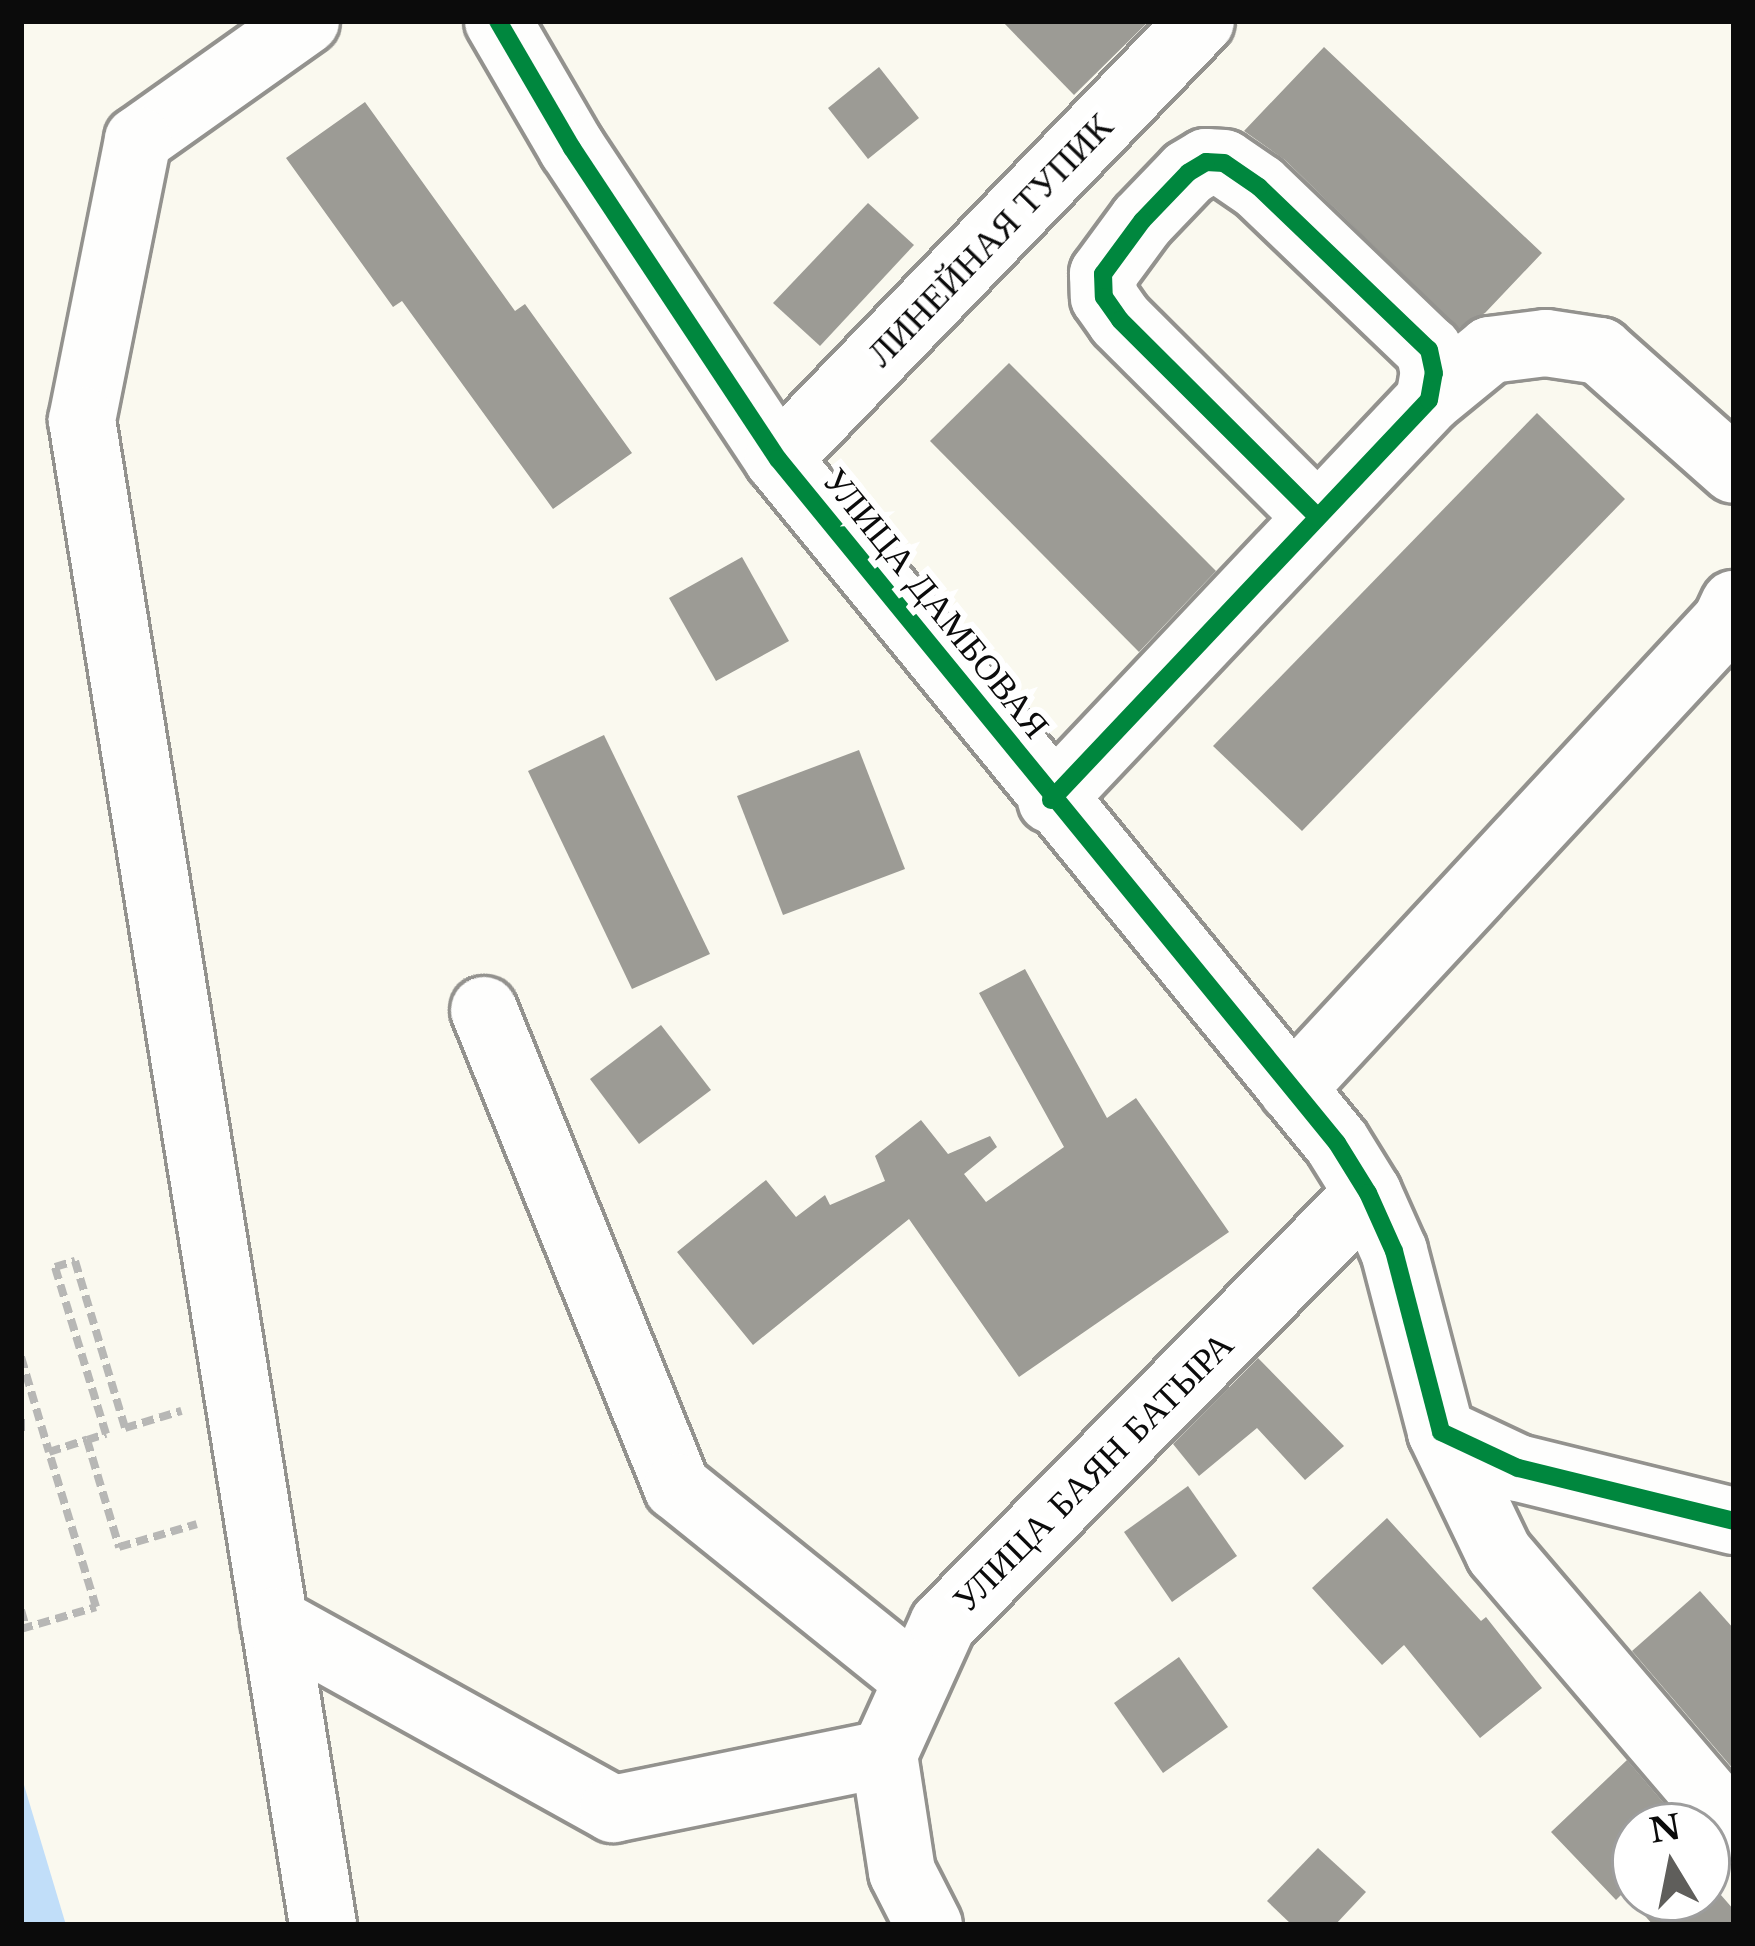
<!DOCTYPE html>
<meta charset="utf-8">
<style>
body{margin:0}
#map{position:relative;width:1755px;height:1946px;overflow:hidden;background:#faf9ef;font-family:"Libre Baskerville",serif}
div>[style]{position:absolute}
.water>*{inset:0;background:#c1def9}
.building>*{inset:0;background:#9c9b95}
.path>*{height:8px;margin-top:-4px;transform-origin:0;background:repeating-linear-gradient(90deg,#b7b7b5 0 12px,transparent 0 18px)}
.roads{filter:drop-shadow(3px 0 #93928e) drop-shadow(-3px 0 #93928e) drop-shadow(0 3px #93928e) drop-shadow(0 -3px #93928e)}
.minor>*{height:66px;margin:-33px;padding:0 33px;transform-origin:33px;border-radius:33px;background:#fefefd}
.cycleway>*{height:18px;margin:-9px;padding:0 9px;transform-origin:9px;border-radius:9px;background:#00873e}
span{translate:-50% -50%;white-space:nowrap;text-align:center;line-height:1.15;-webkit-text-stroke:12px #fff;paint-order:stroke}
.street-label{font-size:36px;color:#0b0b0b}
.frame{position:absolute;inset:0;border:24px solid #0b0b0b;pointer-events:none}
.north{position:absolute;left:1611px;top:1802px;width:120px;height:120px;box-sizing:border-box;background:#fff;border:3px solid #9d9d9d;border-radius:50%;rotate:350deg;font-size:33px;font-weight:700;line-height:48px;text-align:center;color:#0b0b0b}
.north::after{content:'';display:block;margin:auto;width:42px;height:54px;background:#5f5e5b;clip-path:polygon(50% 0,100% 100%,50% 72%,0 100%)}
</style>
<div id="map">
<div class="water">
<i style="clip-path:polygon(21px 1775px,66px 1925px,21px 1925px)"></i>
</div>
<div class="building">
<i style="clip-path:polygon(1002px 21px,1149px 21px,1074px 95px)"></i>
<i style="clip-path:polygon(1324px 47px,1542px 253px,1485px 313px,1458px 328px,1285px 160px,1244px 131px)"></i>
<i style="clip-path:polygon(879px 67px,919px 118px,868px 159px,828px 108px)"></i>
<i style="clip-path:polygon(365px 102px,515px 311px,525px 304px,632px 453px,553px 509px,402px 301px,393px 307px,286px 158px)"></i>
<i style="clip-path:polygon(868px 203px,914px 245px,820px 346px,773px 303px)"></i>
<i style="clip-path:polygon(1009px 363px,1216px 571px,1139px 652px,930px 441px)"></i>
<i style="clip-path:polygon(1537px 413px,1625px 499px,1302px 831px,1213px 746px)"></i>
<i style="clip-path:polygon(742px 557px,789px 641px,716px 681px,669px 598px)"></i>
<i style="clip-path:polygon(604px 735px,710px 954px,632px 989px,528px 771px)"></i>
<i style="clip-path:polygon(859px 750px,905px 869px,783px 915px,737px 796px)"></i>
<i style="clip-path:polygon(1025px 969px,1107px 1118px,1136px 1098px,1229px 1232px,1019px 1377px,909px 1219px,753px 1345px,677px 1252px,766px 1180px,796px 1217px,825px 1195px,830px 1205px,885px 1181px,875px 1156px,921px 1120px,948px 1154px,990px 1136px,997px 1147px,964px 1174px,986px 1202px,1064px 1147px,979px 993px)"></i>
<i style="clip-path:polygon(661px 1025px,711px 1090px,639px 1144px,590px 1079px)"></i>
<i style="clip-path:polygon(1258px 1358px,1344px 1446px,1305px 1480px,1257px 1428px,1199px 1476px,1173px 1444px)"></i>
<i style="clip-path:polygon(1188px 1486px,1237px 1556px,1172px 1602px,1124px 1532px)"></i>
<i style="clip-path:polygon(1387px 1518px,1481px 1621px,1486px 1617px,1542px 1688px,1480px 1738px,1404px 1645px,1382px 1665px,1312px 1588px)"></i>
<i style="clip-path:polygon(1700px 1591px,1734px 1629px,1734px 1770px,1632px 1651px)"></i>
<i style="clip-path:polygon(1179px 1657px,1228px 1727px,1163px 1773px,1114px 1703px)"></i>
<i style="clip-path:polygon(1627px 1760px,1679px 1821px,1673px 1826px,1635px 1826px,1635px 1898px,1707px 1898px,1707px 1879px,1734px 1910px,1734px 1925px,1653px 1925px,1624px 1892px,1616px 1900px,1551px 1832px)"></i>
<i style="clip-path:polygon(1318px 1848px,1366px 1892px,1335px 1925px,1292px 1925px,1267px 1901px)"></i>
</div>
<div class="path">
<i style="left:21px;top:1357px;width:99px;rotate:73.6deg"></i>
<i style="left:21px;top:1419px;width:12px;rotate:90deg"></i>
<i style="left:87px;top:1440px;width:20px;rotate:-18deg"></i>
<i style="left:106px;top:1434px;width:175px;rotate:-107deg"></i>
<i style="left:55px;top:1267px;width:21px;rotate:-17deg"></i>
<i style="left:75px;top:1261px;width:174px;rotate:73.3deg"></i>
<i style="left:125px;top:1428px;width:59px;rotate:-16.9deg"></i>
<i style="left:21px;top:1610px;width:19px;rotate:74deg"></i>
<i style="left:21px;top:1629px;width:78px;rotate:-16.3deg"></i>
<i style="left:96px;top:1607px;width:162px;rotate:-106.9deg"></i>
<i style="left:49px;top:1452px;width:40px;rotate:-18deg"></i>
<i style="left:87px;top:1440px;width:112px;rotate:73.3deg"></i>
<i style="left:119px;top:1547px;width:81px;rotate:-16.4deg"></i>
</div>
<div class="roads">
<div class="minor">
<i style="left:306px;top:21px;width:206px;rotate:144.7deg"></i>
<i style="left:138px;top:140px;width:286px;rotate:101.3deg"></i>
<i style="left:82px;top:420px;width:1524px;rotate:80.9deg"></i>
<i style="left:498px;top:21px;width:147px;rotate:59.8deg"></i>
<i style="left:572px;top:148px;width:373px;rotate:56.5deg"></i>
<i style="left:778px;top:459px;width:883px;rotate:50.74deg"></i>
<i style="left:1337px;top:1143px;width:59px;rotate:58.2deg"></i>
<i style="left:1368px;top:1193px;width:64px;rotate:65.9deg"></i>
<i style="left:1394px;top:1251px;width:187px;rotate:75.4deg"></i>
<i style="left:1441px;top:1432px;width:85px;rotate:25.1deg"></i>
<i style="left:1518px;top:1468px;width:222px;rotate:13.8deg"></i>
<i style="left:1429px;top:400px;width:79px;rotate:-39.3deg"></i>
<i style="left:1490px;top:350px;width:56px;rotate:-7.1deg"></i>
<i style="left:1546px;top:343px;width:55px;rotate:8.4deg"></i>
<i style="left:1600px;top:351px;width:179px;rotate:41.6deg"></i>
<i style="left:778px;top:459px;width:609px;rotate:-46deg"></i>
<i style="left:1051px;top:800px;width:550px;rotate:-46.62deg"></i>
<i style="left:1429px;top:400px;width:27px;rotate:-80deg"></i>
<i style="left:1434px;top:373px;width:24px;rotate:-102deg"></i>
<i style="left:1429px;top:350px;width:236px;rotate:-136.2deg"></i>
<i style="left:1259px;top:187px;width:42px;rotate:-145.6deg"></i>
<i style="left:1224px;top:163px;width:18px;rotate:-177deg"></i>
<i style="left:1206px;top:162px;width:21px;rotate:149deg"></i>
<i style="left:1188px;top:173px;width:66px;rotate:133.8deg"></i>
<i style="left:1142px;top:221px;width:66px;rotate:126.3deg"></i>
<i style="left:1103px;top:274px;width:23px;rotate:88deg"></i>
<i style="left:1104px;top:297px;width:28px;rotate:55deg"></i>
<i style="left:1120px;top:320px;width:279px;rotate:44.9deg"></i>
<i style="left:484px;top:1010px;width:515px;rotate:67.97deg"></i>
<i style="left:677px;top:1487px;width:308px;rotate:38.8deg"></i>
<i style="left:1292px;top:1089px;width:638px;rotate:-47.16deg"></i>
<i style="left:1726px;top:621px;width:19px;rotate:-65deg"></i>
<i style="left:1441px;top:1432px;width:134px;rotate:64.4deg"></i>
<i style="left:1499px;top:1553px;width:362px;rotate:49.5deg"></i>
<i style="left:274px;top:1621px;width:388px;rotate:29deg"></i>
<i style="left:613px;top:1809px;width:277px;rotate:-11.5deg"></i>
<i style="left:929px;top:1925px;width:59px;rotate:-117deg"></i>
<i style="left:902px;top:1872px;width:119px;rotate:-98.7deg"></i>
<i style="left:884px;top:1754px;width:143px;rotate:-65.6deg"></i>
<i style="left:943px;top:1624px;width:605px;rotate:-45.4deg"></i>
</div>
</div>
<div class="cycleway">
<i style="left:498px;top:21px;width:147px;rotate:59.8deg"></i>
<i style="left:572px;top:148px;width:373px;rotate:56.5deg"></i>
<i style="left:778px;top:459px;width:883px;rotate:50.74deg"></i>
<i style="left:1337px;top:1143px;width:59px;rotate:58.2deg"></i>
<i style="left:1368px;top:1193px;width:64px;rotate:65.9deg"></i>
<i style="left:1394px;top:1251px;width:187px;rotate:75.4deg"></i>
<i style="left:1441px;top:1432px;width:85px;rotate:25.1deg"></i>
<i style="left:1518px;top:1468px;width:222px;rotate:13.8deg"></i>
<i style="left:1051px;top:800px;width:550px;rotate:-46.62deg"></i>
<i style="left:1429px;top:400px;width:27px;rotate:-80deg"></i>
<i style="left:1434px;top:373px;width:24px;rotate:-102deg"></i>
<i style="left:1429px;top:350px;width:236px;rotate:-136.2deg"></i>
<i style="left:1259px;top:187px;width:42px;rotate:-145.6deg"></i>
<i style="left:1224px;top:163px;width:18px;rotate:-177deg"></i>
<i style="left:1206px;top:162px;width:21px;rotate:149deg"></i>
<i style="left:1188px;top:173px;width:66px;rotate:133.8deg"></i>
<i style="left:1142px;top:221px;width:66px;rotate:126.3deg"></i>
<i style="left:1103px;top:274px;width:23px;rotate:88deg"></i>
<i style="left:1104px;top:297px;width:28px;rotate:55deg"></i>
<i style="left:1120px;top:320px;width:279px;rotate:44.9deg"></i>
</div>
<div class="street-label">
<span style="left:990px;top:240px;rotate:-46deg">ЛИНЕЙНАЯ ТУПИК</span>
<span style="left:936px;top:603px;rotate:51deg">УЛИЦА ДАМБОВАЯ</span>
<span style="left:1093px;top:1472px;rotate:-45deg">УЛИЦА БАЯН БАТЫРА</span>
</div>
<div class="frame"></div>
<div class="north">N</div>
</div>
